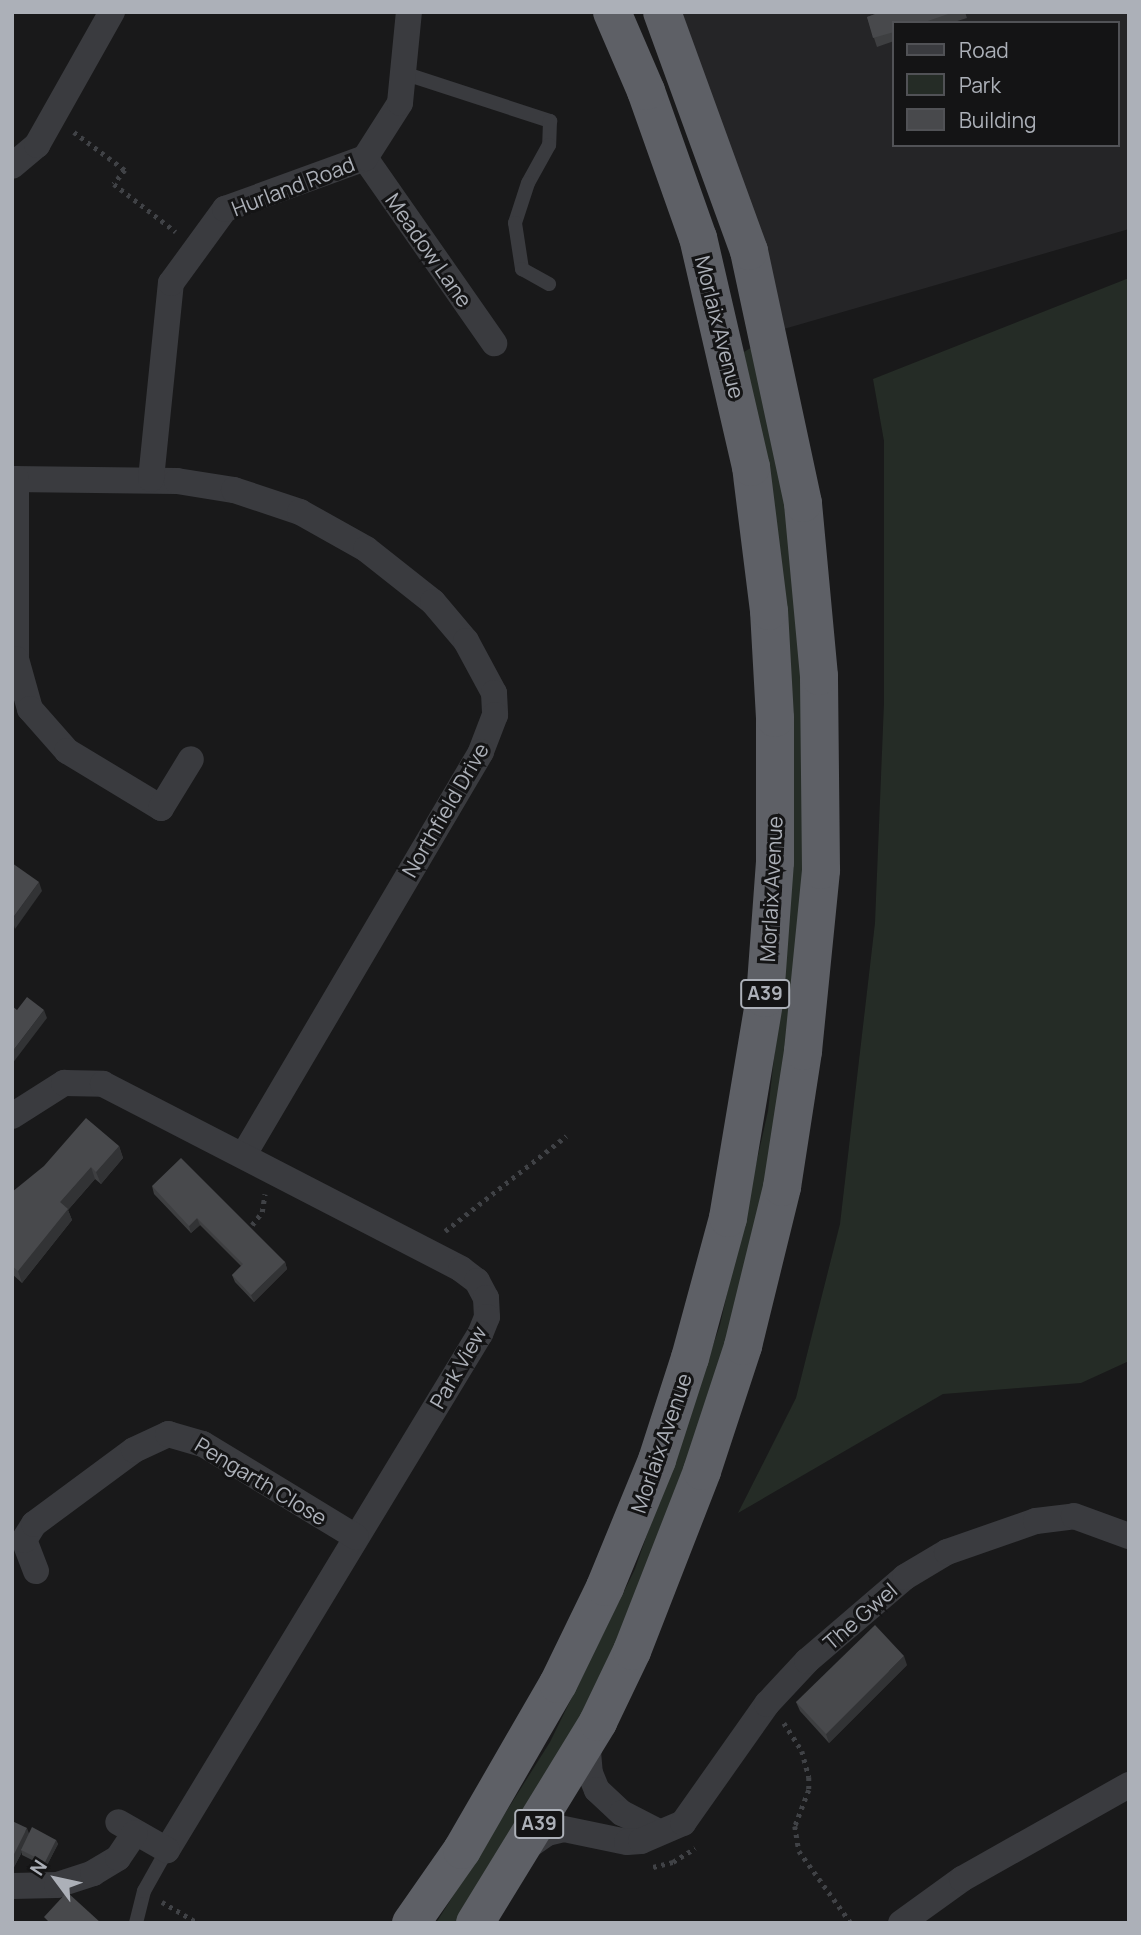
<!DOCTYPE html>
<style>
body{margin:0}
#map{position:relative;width:1141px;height:1935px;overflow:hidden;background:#19191a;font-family:Manrope,sans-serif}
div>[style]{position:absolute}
.built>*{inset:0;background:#252527}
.green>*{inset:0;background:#252c26}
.path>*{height:4.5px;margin-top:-2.25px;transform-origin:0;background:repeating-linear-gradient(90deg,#404246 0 3.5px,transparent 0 8.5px)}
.service>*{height:14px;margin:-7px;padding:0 7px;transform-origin:7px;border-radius:7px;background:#3a3b3f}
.minor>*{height:26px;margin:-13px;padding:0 13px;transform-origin:13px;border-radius:13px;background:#3a3b3f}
.trunk>*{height:38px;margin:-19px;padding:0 19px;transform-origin:19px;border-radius:19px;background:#5e6066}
.wall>*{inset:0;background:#3e3f41}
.shaded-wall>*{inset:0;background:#323335}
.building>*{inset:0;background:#48494c}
span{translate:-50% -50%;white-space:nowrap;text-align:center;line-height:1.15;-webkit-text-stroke:6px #141415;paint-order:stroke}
.shield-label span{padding:2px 5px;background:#141415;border:2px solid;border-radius:5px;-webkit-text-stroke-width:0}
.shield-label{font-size:19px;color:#acb0b8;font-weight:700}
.street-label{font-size:21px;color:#acb0b8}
.frame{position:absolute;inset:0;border:14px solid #acb0b8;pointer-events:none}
.legend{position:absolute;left:892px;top:21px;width:228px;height:126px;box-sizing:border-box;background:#141415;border:2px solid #515256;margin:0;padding:9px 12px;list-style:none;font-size:21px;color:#acb0b8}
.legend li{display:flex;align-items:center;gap:14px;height:35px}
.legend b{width:35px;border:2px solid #515256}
.north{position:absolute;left:21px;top:1844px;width:70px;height:70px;-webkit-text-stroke:5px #141415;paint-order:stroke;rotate:303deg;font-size:19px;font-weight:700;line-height:28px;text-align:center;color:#acb0b8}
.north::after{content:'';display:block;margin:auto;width:24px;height:32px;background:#acb0b8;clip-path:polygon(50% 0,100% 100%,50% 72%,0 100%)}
</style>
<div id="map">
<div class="built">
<i style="clip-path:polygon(evenodd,662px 12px,1129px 12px,1129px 229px,770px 333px,662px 12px,894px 23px,1118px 23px,1118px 145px,894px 145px,894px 23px)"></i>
</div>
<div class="green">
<i style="clip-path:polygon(1129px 278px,1129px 1361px,1081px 1383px,943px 1394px,738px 1513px,796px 1398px,840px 1224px,875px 923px,884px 703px,884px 441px,873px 379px)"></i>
<i style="clip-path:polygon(756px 345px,778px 448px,804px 628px,807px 822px,787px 1095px,718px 1381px,599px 1685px,470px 1902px,455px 1923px,436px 1923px,550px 1742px,635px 1569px,720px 1325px,768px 1111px,786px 953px,742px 353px)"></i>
</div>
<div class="path">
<i style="left:74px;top:132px;width:64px;rotate:36.7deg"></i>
<i style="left:125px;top:170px;width:18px;rotate:128deg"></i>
<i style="left:114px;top:184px;width:78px;rotate:37.7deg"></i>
<i style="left:252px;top:1225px;width:16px;rotate:-52deg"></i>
<i style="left:262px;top:1212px;width:18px;rotate:-81deg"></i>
<i style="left:445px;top:1231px;width:154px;rotate:-38.1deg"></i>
<i style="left:784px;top:1723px;width:33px;rotate:57deg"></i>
<i style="left:802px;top:1751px;width:27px;rotate:75deg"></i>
<i style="left:809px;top:1777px;width:13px;rotate:90deg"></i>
<i style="left:809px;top:1790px;width:39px;rotate:111deg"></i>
<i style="left:795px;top:1826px;width:25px;rotate:81deg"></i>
<i style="left:799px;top:1851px;width:89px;rotate:54.2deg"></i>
<i style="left:653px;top:1867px;width:21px;rotate:-14deg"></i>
<i style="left:673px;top:1862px;width:26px;rotate:-32deg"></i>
<i style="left:162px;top:1902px;width:42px;rotate:30.3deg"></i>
</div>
<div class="service">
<i style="left:403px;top:73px;width:155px;rotate:18.1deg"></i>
<i style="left:550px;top:121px;width:24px;rotate:92deg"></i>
<i style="left:549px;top:145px;width:43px;rotate:118.9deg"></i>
<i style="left:528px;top:183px;width:42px;rotate:108deg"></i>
<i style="left:515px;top:223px;width:47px;rotate:81.3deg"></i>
<i style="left:522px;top:269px;width:31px;rotate:29deg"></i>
<i style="left:136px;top:1923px;width:33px;rotate:-76deg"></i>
<i style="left:144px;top:1891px;width:47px;rotate:-60.7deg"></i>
</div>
<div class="minor">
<i style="left:365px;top:158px;width:226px;rotate:55.1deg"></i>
<i style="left:12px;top:166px;width:33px;rotate:-40deg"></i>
<i style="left:37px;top:145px;width:153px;rotate:-60.6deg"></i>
<i style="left:12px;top:479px;width:165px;rotate:0.7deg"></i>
<i style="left:177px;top:481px;width:58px;rotate:9deg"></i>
<i style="left:234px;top:490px;width:70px;rotate:18.4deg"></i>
<i style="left:300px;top:512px;width:76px;rotate:29.3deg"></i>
<i style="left:366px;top:549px;width:85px;rotate:38.3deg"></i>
<i style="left:433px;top:602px;width:51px;rotate:49.8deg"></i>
<i style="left:466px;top:641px;width:59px;rotate:61.7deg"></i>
<i style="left:494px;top:693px;width:22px;rotate:87deg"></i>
<i style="left:495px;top:715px;width:40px;rotate:111deg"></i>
<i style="left:481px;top:752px;width:468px;rotate:120.5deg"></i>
<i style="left:16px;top:479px;width:180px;rotate:90deg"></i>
<i style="left:16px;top:659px;width:52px;rotate:74.4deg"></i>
<i style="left:30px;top:709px;width:56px;rotate:48.6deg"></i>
<i style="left:67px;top:751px;width:110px;rotate:31.2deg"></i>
<i style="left:161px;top:808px;width:57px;rotate:-58.5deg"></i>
<i style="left:151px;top:479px;width:197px;rotate:-84.2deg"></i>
<i style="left:171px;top:283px;width:92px;rotate:-53.9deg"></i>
<i style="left:225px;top:209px;width:149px;rotate:-20deg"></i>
<i style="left:365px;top:158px;width:65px;rotate:-57.5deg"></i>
<i style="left:400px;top:103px;width:91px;rotate:-84.4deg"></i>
<i style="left:12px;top:1116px;width:62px;rotate:-32.4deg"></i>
<i style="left:64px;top:1083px;width:39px;rotate:1deg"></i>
<i style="left:103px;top:1084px;width:403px;rotate:27.3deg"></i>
<i style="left:461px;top:1269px;width:20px;rotate:37deg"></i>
<i style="left:477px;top:1281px;width:19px;rotate:62deg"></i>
<i style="left:486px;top:1298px;width:19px;rotate:87deg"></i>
<i style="left:487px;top:1317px;width:18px;rotate:112deg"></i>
<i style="left:480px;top:1334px;width:604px;rotate:121.24deg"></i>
<i style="left:167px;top:1850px;width:56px;rotate:-150.3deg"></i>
<i style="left:36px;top:1571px;width:33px;rotate:-111deg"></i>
<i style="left:24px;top:1540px;width:19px;rotate:-58deg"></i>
<i style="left:34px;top:1524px;width:124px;rotate:-36.5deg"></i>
<i style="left:134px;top:1450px;width:38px;rotate:-25deg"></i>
<i style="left:168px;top:1434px;width:36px;rotate:16deg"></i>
<i style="left:203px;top:1444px;width:179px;rotate:31.3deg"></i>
<i style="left:593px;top:1737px;width:16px;rotate:108deg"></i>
<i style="left:588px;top:1752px;width:21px;rotate:85deg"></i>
<i style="left:590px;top:1773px;width:18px;rotate:68deg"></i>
<i style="left:597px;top:1790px;width:34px;rotate:43deg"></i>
<i style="left:622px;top:1813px;width:42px;rotate:27.2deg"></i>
<i style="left:527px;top:1847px;width:24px;rotate:-35deg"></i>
<i style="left:547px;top:1833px;width:17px;rotate:-13deg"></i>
<i style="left:564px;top:1829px;width:64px;rotate:11.7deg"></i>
<i style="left:627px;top:1842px;width:14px;rotate:-4deg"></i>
<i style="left:641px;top:1841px;width:46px;rotate:-23.2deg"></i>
<i style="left:683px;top:1823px;width:146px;rotate:-54.8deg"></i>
<i style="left:767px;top:1704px;width:59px;rotate:-47.1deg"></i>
<i style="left:807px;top:1661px;width:129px;rotate:-40.6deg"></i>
<i style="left:905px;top:1577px;width:49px;rotate:-30.8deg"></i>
<i style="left:947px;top:1552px;width:94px;rotate:-19.2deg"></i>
<i style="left:1036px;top:1521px;width:38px;rotate:-7deg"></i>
<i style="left:1074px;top:1516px;width:59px;rotate:20deg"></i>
<i style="left:12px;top:1886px;width:45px;rotate:-1.3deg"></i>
<i style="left:57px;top:1885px;width:38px;rotate:-18deg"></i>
<i style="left:93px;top:1873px;width:29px;rotate:-31deg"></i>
<i style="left:118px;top:1858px;width:30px;rotate:-56deg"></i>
<i style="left:901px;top:1923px;width:75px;rotate:-35.8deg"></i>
<i style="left:962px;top:1879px;width:192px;rotate:-29.4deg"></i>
</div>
<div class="trunk">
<i style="left:411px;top:1923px;width:89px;rotate:-55.1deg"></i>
<i style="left:462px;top:1850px;width:192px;rotate:-60deg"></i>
<i style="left:558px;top:1684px;width:108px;rotate:-64.1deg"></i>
<i style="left:605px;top:1587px;width:137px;rotate:-67.7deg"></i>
<i style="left:657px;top:1460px;width:107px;rotate:-72.1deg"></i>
<i style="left:690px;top:1358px;width:145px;rotate:-74.8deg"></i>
<i style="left:728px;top:1218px;width:223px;rotate:-80.5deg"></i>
<i style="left:765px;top:998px;width:136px;rotate:-85.8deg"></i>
<i style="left:775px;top:862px;width:144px;rotate:-90deg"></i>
<i style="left:775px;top:718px;width:107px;rotate:-93.2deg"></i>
<i style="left:769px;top:611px;width:145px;rotate:-97.1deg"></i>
<i style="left:751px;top:467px;width:235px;rotate:-103deg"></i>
<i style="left:698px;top:238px;width:156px;rotate:-109.5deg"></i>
<i style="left:646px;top:91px;width:86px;rotate:-113.3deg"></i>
<i style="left:475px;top:1923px;width:236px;rotate:-58.5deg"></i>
<i style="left:598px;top:1722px;width:79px;rotate:-64.4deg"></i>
<i style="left:632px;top:1651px;width:193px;rotate:-68.7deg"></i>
<i style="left:702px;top:1471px;width:132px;rotate:-71.8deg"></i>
<i style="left:743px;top:1346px;width:164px;rotate:-76.2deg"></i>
<i style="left:782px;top:1187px;width:138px;rotate:-81.2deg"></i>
<i style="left:803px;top:1051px;width:182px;rotate:-84.3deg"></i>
<i style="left:821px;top:870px;width:194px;rotate:-90.6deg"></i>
<i style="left:819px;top:676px;width:174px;rotate:-95.3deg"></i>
<i style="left:803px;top:503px;width:258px;rotate:-102.1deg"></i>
<i style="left:749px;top:251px;width:254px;rotate:-110deg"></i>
</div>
<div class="wall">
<i style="clip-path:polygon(881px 12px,965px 12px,967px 18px,951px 23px,894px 23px,894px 41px,877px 47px,867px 17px)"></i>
<i style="clip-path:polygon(119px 1146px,123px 1158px,101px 1184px,95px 1179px,68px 1210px,72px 1220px,22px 1283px,12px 1274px,12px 1192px)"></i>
<i style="clip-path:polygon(152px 1186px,285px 1262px,287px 1269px,254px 1302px,235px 1282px,232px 1275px,241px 1266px,200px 1225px,191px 1233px,154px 1194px)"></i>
<i style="clip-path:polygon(907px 1665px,829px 1743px,800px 1711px,796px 1702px)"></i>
<i style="clip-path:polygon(12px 1821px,29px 1834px,56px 1840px,58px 1844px,46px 1867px,22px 1855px,22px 1852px,14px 1867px,12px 1866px)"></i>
</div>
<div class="shaded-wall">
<i style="clip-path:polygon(39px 882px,42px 891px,15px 929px,12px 919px)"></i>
<i style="clip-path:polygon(44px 1010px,47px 1018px,12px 1064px,12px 1052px)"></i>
<i style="clip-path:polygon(119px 1146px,123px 1158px,101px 1184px,96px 1172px)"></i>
<i style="clip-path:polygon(91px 1167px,95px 1179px,68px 1210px,72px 1220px,22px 1283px,18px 1271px,60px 1202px)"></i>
<i style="clip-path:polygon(197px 1218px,200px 1225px,191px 1233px,189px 1226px)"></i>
<i style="clip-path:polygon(285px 1262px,287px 1269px,254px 1302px,251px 1295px)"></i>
<i style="clip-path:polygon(904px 1656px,907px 1665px,829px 1743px,826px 1734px)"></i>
<i style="clip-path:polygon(27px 1828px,30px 1836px,21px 1850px,22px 1852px,14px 1867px,12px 1858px)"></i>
<i style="clip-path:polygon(56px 1840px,58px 1844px,46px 1867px,45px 1862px)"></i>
</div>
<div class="building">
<i style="clip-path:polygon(881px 12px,954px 12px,922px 23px,894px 23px,894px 32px,873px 38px,867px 17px)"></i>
<i style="clip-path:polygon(12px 863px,39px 882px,12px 919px)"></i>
<i style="clip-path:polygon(27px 997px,44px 1010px,12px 1052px,12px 1006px,17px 1010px)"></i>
<i style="clip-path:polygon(86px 1118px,119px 1146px,96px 1172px,91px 1167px,60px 1202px,68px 1209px,18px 1271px,12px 1266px,12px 1192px,44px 1166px)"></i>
<i style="clip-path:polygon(181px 1158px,285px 1262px,251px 1295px,232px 1275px,243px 1264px,197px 1218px,189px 1226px,152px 1186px)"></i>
<i style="clip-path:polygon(875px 1625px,904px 1656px,826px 1734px,796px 1702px)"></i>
<i style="clip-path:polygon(12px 1821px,27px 1828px,12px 1858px)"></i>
<i style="clip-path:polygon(32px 1827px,56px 1840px,45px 1862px,21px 1850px)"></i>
<i style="clip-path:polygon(67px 1892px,101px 1923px,50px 1923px,44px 1917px)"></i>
</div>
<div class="shield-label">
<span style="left:765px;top:994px">A39</span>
<span style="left:539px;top:1824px">A39</span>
</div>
<div class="street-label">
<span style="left:293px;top:186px;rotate:-21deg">Hurland Road</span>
<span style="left:429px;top:250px;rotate:55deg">Meadow Lane</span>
<span style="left:720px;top:327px;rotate:76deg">Morlaix Avenue</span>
<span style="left:445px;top:810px;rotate:-60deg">Northfield Drive</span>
<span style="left:771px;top:889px;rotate:-87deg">Morlaix Avenue</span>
<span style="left:458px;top:1367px;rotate:-60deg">Park View</span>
<span style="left:661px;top:1443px;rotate:-71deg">Morlaix Avenue</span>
<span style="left:261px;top:1481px;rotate:31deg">Pengarth Close</span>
<span style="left:860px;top:1616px;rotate:-41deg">The Gwel</span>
</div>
<div class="frame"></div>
<ul class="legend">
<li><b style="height:9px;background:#3a3b3f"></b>Road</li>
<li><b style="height:19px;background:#252c26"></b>Park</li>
<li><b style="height:19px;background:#48494c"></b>Building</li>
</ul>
<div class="north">N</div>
</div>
